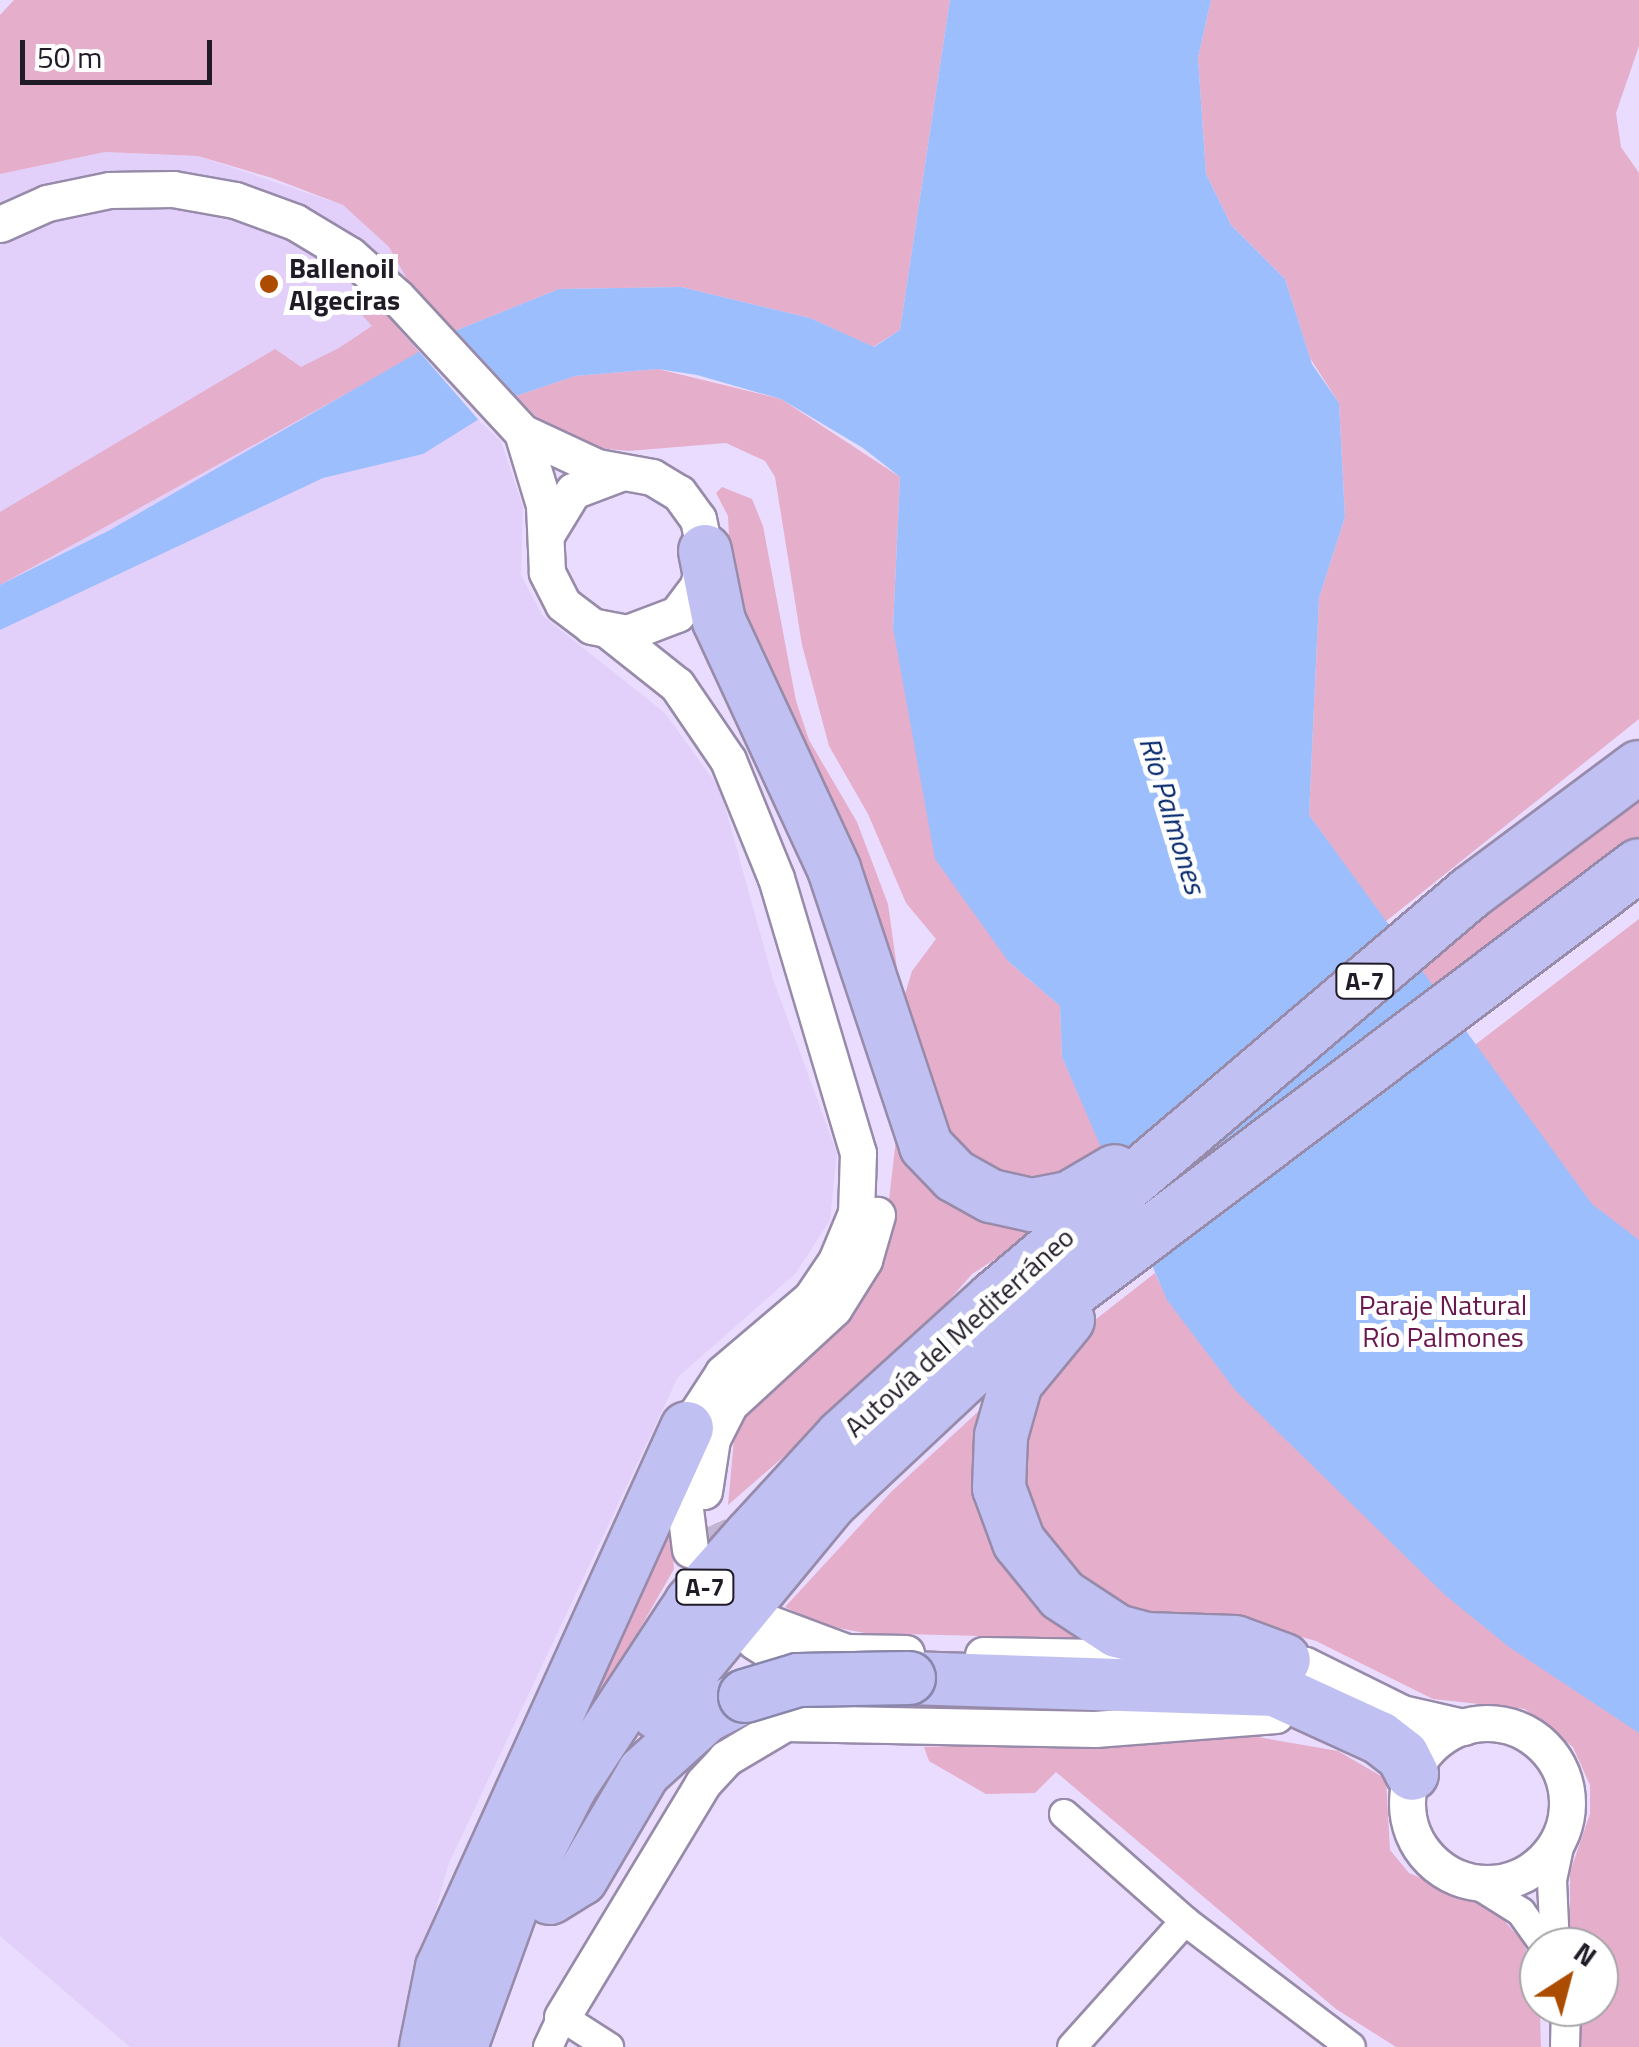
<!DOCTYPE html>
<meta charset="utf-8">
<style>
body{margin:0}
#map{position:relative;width:1639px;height:2047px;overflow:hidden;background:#eadcfe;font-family:"Titillium Web",sans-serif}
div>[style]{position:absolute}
.built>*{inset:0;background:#e2d0fa}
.green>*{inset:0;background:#e5aecb}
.water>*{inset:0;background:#9cbefd}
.pier>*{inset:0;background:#eadcfe}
.tertiary-tunnel>*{height:35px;margin-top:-17.5px;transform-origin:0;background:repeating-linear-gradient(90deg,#c2b5d3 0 35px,transparent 0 53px)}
.roads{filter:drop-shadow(2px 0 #988baa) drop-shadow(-2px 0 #988baa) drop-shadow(0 2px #988baa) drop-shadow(0 -2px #988baa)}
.minor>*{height:28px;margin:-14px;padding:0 14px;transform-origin:14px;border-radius:14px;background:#fff}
.tertiary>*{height:35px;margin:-17.5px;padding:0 17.5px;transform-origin:17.5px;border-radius:17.5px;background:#fff}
.tertiary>.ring{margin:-17.5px;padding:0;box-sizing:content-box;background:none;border:35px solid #fff;border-radius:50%}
.motorway>*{height:52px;margin:-26px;padding:0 26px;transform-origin:26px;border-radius:26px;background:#c0c1f2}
.bridges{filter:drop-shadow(2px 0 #8887ab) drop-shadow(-2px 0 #8887ab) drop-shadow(0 2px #8887ab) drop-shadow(0 -2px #8887ab)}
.motorway-bridge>*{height:52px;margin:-26px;padding:0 26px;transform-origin:26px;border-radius:26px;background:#c0c1f2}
.dots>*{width:28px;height:28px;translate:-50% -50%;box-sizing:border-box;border:5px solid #fff;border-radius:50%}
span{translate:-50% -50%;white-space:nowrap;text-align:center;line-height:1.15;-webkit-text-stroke:10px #fff;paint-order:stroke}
.shield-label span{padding:2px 8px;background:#fff;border:2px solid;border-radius:8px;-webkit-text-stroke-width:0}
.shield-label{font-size:25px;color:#201b27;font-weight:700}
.poi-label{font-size:28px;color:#201b27;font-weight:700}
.left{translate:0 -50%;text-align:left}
.park-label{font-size:28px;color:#69174c}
.street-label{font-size:28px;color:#201b27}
.water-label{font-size:30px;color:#05276d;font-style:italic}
.north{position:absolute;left:1519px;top:1927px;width:100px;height:100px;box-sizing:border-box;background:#fff;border:2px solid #a6a4a9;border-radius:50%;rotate:36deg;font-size:28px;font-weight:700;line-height:40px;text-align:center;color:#201b27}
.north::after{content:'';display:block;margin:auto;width:35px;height:45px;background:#ab4c00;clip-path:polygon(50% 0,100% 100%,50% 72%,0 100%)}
.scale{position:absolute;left:20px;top:40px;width:192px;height:45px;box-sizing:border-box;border:5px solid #201b27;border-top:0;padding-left:12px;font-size:30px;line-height:35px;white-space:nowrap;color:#201b27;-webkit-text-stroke:8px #fff;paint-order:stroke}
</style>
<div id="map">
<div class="built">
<i style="clip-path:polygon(105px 152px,198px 156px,343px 205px,389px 247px,408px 281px,516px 396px,479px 421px,501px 441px,523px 507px,521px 575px,543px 616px,665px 713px,720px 789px,773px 979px,837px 1153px,830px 1220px,796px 1273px,678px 1377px,449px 1863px,397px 2047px,130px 2047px,0 1936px,0 174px)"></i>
</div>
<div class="green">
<i style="clip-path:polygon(14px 0,950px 0,900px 330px,873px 347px,810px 318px,681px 287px,559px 289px,455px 331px,408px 281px,389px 247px,343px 205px,272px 178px,198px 156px,105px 152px,0 174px,0 15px)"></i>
<i style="clip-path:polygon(1211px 0,1639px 0,1639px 46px,1616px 113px,1621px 147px,1639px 173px,1639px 719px,1385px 922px,1309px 815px,1319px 598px,1345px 517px,1339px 403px,1310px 358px,1285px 279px,1231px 225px,1206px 174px,1198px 58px)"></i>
<i style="clip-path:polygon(353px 305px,383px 311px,420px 353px,0 585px,0 512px,275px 349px,301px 367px,339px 348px,372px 326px)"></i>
<i style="clip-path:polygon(658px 369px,781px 399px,900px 477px,893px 628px,1008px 961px,1060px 1006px,1062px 1057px,1106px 1156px,1035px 1190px,943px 1146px,750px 651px,731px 575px,728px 516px,716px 493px,722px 487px,752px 499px,763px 526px,796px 701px,809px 740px,857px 822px,888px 904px,902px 1004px,912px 971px,936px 939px,906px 903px,868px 814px,829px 746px,802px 645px,775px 477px,765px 461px,726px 443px,628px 451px,580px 446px,555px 436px,516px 396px,575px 376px)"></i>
<i style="clip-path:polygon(1639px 800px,1639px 837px,1433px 991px,1417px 968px)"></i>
<i style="clip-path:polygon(1639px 919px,1639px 2047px,1579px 2047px,1576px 2007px,1599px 2007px,1599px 1947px,1570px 1947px,1570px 1872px,1590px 1814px,1590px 1785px,1573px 1747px,1525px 1709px,1433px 1699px,1316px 1641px,1265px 1627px,1127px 1619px,1050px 1558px,1012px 1461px,1018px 1419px,1086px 1327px,1155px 1273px,1161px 1286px)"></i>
<i style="clip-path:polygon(896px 1139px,1051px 1223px,972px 1274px,904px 1352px,728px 1505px,734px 1439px,754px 1401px,887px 1217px)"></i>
<i style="clip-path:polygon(1007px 1385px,986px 1447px,1099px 1639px,865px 1633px,823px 1625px,785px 1607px,891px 1492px)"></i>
<i style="clip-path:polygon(669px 1507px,674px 1569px,534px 1814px)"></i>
<i style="clip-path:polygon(1252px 1736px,1338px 1751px,1386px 1779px,1390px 1850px,1409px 1873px,1495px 1910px,1523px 1942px,1539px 1980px,1541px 2047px,1396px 2047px,1336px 2009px,1056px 1772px,1035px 1793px,986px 1794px,929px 1761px,924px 1747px)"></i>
</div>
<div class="water">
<i style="clip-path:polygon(950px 0,1211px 0,1198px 58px,1206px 174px,1231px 225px,1285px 279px,1312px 364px,1339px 403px,1345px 517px,1319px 598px,1309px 815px,1592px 1204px,1639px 1240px,1639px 1733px,1509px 1647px,1445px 1595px,1235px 1390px,1167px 1300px,1062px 1057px,1060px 1006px,1008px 961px,935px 859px,893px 628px,900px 477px,863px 448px,781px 399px,697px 375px,658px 369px,575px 376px,516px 396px,423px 454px,323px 478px,0 630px,0 585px,110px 530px,455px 331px,559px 289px,681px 287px,810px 318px,874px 347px,900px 330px)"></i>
</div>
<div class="pier">
<i style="clip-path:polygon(452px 327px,520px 400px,483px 425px,417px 349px)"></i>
</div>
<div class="tertiary-tunnel">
<i style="left:709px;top:1526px;width:61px;rotate:64.7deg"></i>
</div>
<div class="roads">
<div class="minor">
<i style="left:1064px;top:1814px;width:162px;rotate:41.5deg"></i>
<i style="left:1185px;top:1921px;width:169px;rotate:131.9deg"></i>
<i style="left:1475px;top:1883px;width:54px;rotate:32.2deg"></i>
<i style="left:1521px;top:1912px;width:43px;rotate:54.5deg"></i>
<i style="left:1185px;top:1921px;width:208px;rotate:37.2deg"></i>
<i style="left:1555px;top:1947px;width:67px;rotate:-92.6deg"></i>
<i style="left:1552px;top:1880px;width:48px;rotate:-78deg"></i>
<i style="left:548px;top:2047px;width:33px;rotate:-65deg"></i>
<i style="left:562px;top:2017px;width:56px;rotate:32.6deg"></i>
<i style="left:1565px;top:2047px;width:40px;rotate:-88.6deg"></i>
</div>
<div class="tertiary">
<i style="left:0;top:224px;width:51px;rotate:-24.1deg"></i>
<i style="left:47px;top:203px;width:63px;rotate:-11.8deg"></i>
<i style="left:109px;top:190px;width:64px;rotate:-0.9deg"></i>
<i style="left:173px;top:189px;width:63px;rotate:10.1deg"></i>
<i style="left:235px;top:200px;width:64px;rotate:20.1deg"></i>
<i style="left:295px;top:222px;width:64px;rotate:31deg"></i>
<i style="left:350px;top:255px;width:63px;rotate:41.8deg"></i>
<i style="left:397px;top:297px;width:184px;rotate:47.2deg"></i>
<i style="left:522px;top:432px;width:83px;rotate:25deg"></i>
<i style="left:597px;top:467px;width:56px;rotate:10.3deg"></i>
<i style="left:652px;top:477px;width:31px;rotate:31deg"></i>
<i style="left:679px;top:493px;width:32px;rotate:54deg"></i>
<i style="left:698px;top:519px;width:33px;rotate:78deg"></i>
<i style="left:705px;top:551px;width:36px;rotate:101deg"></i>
<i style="left:698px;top:586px;width:35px;rotate:127deg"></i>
<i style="left:677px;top:614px;width:53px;rotate:159.2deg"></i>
<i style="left:627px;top:633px;width:36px;rotate:-169deg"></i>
<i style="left:592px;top:626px;width:36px;rotate:-143deg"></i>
<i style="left:563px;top:604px;width:36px;rotate:-117deg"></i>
<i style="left:547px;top:572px;width:67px;rotate:-92.6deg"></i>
<i style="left:544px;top:505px;width:76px;rotate:-106.8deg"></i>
<i style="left:546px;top:535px;width:52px;rotate:-58.5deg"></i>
<i style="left:573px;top:491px;width:53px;rotate:-20.8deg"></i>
<i style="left:609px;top:631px;width:87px;rotate:38.5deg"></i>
<i style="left:677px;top:685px;width:91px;rotate:55.8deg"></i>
<i style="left:728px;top:760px;width:127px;rotate:67.9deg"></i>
<i style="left:776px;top:878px;width:287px;rotate:73.4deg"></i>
<i style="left:858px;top:1153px;width:60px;rotate:91.9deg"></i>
<i style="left:856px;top:1213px;width:52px;rotate:112.6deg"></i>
<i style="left:836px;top:1261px;width:45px;rotate:124deg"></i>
<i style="left:811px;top:1298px;width:116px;rotate:139.6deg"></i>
<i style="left:723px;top:1373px;width:66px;rotate:123.2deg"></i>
<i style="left:687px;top:1428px;width:49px;rotate:97deg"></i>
<i style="left:681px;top:1477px;width:73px;rotate:82.9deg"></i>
<i style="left:704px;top:1491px;width:53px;rotate:-81.3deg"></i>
<i style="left:712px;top:1439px;width:38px;rotate:-63deg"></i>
<i style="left:729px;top:1405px;width:143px;rotate:-42.7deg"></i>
<i style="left:834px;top:1308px;width:57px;rotate:-58deg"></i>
<i style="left:864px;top:1260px;width:47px;rotate:-73.9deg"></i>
<i style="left:771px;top:1624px;width:80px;rotate:20.5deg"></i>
<i style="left:846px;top:1652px;width:60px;rotate:1deg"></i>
<i style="left:754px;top:1641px;width:75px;rotate:32.4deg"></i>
<i style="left:983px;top:1655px;width:178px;rotate:1deg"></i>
<i style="left:1263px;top:1660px;width:42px;rotate:6.8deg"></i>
<i style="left:1305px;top:1665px;width:108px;rotate:26.3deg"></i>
<i style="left:1402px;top:1713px;width:63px;rotate:12.9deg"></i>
<i class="ring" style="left:1407px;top:1723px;width:125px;height:125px"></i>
<i style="left:562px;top:2017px;width:273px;rotate:-58.9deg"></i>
<i style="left:703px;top:1783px;width:34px;rotate:-47deg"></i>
<i style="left:726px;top:1758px;width:69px;rotate:-30.7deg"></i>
<i style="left:785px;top:1723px;width:310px;rotate:1.1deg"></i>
<i style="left:1095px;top:1729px;width:181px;rotate:-4.4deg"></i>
</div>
<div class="motorway">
<i style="left:705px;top:551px;width:71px;rotate:78.7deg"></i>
<i style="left:719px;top:621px;width:273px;rotate:65.1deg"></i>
<i style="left:834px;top:869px;width:292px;rotate:71.6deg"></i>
<i style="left:926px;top:1146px;width:42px;rotate:46deg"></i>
<i style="left:955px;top:1176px;width:41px;rotate:29.1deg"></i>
<i style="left:991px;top:1196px;width:42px;rotate:12.4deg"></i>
<i style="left:1032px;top:1205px;width:38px;rotate:-11deg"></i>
<i style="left:1069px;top:1198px;width:53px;rotate:-30.4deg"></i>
<i style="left:1068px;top:1320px;width:82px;rotate:129.5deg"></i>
<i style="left:1016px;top:1383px;width:55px;rotate:105.8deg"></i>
<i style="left:1001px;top:1436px;width:52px;rotate:92.2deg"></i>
<i style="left:999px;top:1488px;width:58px;rotate:69.7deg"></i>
<i style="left:1019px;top:1542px;width:68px;rotate:50.9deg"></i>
<i style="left:1062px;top:1595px;width:66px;rotate:33.2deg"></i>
<i style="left:1117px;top:1631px;width:30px;rotate:15deg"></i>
<i style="left:1146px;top:1639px;width:89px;rotate:1.9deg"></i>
<i style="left:1235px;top:1642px;width:52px;rotate:20.2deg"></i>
<i style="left:909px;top:1678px;width:366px;rotate:1.9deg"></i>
<i style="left:1275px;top:1690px;width:115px;rotate:24.6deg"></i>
<i style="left:1380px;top:1738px;width:29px;rotate:38deg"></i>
<i style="left:1403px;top:1756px;width:20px;rotate:63deg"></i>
<i style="left:657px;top:1713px;width:273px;rotate:-50.5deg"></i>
<i style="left:831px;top:1502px;width:216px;rotate:-43.1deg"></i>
<i style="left:989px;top:1354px;width:813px;rotate:-36.95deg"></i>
<i style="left:550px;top:1898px;width:36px;rotate:-32deg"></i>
<i style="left:581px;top:1879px;width:124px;rotate:-59.5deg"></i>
<i style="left:644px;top:1772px;width:84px;rotate:-42.1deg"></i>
<i style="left:706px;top:1716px;width:44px;rotate:-27.1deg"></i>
<i style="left:426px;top:2047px;width:81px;rotate:-78.6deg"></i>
<i style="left:442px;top:1968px;width:593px;rotate:-65.6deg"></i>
<i style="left:461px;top:2047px;width:170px;rotate:-70.1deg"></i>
<i style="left:519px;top:1887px;width:114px;rotate:-62.8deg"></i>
<i style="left:571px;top:1786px;width:219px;rotate:-56.7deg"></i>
<i style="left:691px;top:1603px;width:92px;rotate:-48.5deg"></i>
<i style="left:752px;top:1534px;width:133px;rotate:-47.4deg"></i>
<i style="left:842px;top:1436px;width:205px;rotate:-42.2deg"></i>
<i style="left:994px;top:1298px;width:626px;rotate:-40.4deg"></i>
<i style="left:1471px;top:892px;width:209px;rotate:-36.7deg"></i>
</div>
</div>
<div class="bridges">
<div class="motorway-bridge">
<i style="left:745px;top:1696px;width:55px;rotate:-16.8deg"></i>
<i style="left:798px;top:1680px;width:111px;rotate:-1deg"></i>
</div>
</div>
<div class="dots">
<i style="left:269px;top:284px;background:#ab4c00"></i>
</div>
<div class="shield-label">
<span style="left:1365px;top:981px">A-7</span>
<span style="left:705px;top:1587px">A-7</span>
</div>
<div class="poi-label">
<span class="left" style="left:289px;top:284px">Ballenoil<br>Algeciras</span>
</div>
<div class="park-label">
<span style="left:1443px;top:1321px">Paraje Natural<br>Río Palmones</span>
</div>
<div class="street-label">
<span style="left:959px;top:1332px;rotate:-42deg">Autovía del Mediterráneo</span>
</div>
<div class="water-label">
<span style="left:1173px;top:815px;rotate:73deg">Rio Palmones</span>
</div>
<div class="north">N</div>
<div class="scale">50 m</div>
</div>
